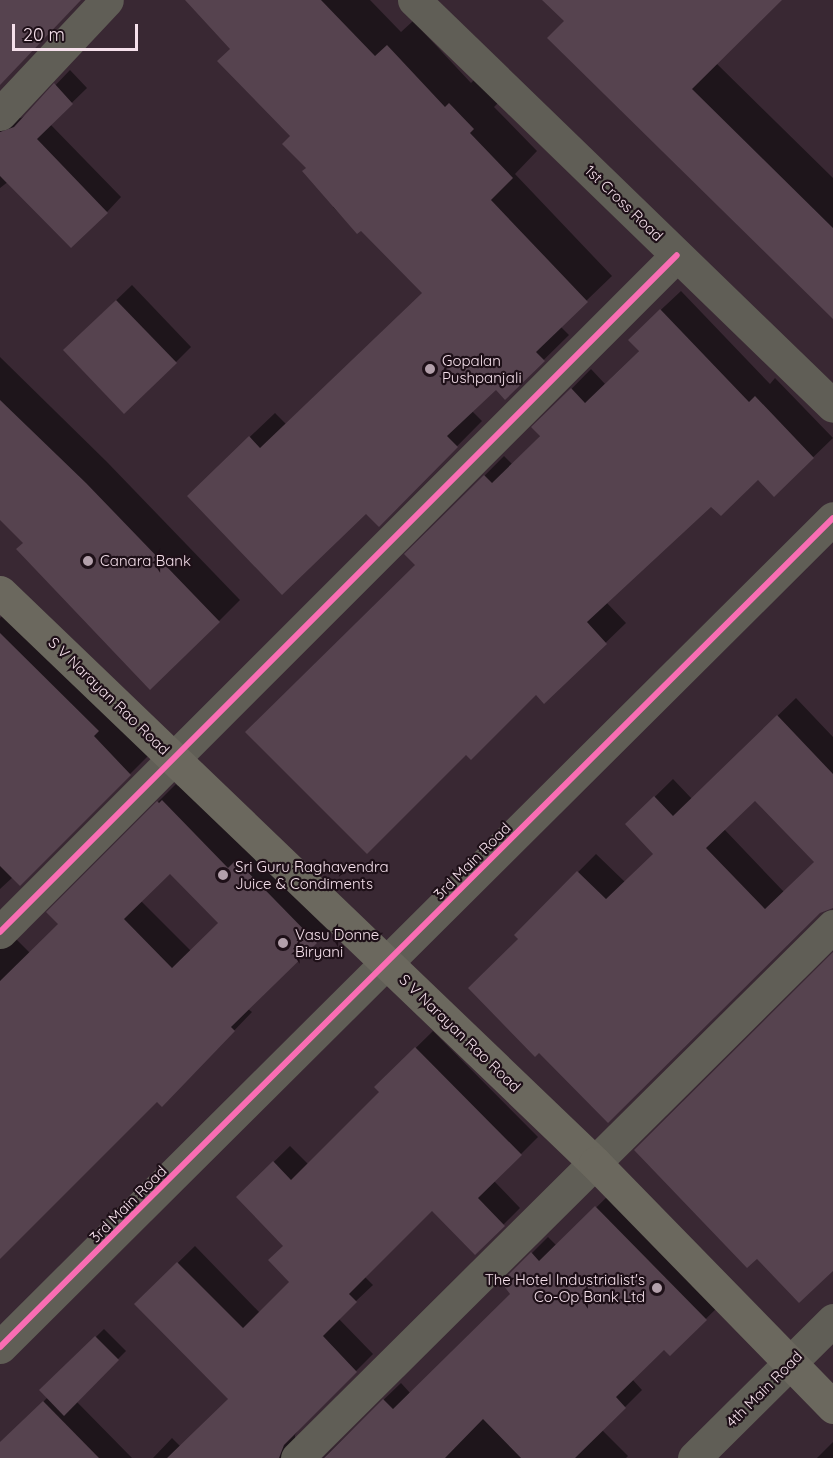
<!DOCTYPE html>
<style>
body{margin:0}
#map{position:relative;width:833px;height:1458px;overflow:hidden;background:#392833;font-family:Quicksand,sans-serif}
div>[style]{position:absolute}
.shadow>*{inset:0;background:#0007}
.building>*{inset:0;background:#56434f}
.minor>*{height:33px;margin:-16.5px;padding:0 16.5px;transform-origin:16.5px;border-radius:16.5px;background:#605e56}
.tertiary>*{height:33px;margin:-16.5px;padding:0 16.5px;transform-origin:16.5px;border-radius:16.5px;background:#605e56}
.secondary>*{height:33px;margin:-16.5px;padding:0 16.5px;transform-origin:16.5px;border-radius:16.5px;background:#6b685e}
.cycleway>*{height:6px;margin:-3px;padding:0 3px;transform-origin:3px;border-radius:3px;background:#f96db3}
.dots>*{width:16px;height:16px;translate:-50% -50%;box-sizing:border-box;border:3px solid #1e1018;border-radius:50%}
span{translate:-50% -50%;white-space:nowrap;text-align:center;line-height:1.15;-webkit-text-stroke:4.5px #1e1018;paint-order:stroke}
.street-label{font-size:15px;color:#f5e0eb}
.poi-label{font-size:15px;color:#f5e0eb}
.left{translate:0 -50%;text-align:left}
.right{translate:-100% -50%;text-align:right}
.scale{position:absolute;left:12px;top:24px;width:126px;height:27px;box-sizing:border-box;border:3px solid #f5e0eb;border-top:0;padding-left:8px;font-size:18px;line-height:21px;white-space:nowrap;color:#f5e0eb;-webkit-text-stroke:4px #1e1018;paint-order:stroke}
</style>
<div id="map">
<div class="shadow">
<i style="clip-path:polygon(209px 0,370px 0,401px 32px,413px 21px,471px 83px,475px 79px,498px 103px,494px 107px,537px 151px,515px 174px,612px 276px,560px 326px,569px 335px,505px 398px,496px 388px,472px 411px,482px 421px,379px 525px,366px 512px,214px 471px,275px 413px,286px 424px,423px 293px,361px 229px,357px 232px,333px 207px,335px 205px,308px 167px,292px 136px,232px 48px)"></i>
<i style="clip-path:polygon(544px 0,779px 0,716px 63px,833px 178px,833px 317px,566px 21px)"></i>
<i style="clip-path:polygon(70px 70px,87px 88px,50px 124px,121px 197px,107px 212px,9px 181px,0 188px,0 130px,12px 118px,21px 118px,28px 114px)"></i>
<i style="clip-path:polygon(132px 285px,191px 347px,176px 362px,80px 335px)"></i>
<i style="clip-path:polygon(681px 291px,770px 384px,775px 378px,833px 438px,774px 495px,758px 478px,711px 504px,606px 602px,626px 623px,544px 702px,407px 554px,504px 456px,512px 464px,541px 435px,534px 427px,591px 369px,605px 384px,640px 350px,650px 320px)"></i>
<i style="clip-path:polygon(0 357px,107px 462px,240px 600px,219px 621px,25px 543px,0 518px)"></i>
<i style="clip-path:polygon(11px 608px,148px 756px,20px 884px,13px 877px,0 889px,0 618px)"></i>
<i style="clip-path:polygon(evenodd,796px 698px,833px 737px,833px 906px,520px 939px,516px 935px,596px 854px,625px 882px,655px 854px,627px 824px,673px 779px,692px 799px,796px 698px,755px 799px,815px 862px,784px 892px,724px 829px,755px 799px)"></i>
<i style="clip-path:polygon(evenodd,181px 783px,334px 924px,248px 1009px,252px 1012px,180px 1087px,157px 1100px,0 1228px,0 923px,30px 953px,60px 924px,48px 912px,176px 784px,178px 786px,181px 783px,170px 872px,219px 923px,191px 951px,141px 901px,170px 872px)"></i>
<i style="clip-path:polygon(433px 1031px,538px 1137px,494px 1181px,520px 1208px,475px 1253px,432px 1209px,364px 1276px,373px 1285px,338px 1318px,373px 1354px,300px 1427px,295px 1435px,295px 1445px,306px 1458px,153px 1458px,172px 1438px,181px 1447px,230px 1399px,136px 1304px,195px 1246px,260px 1313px,291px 1282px,285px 1246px,238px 1197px,290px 1146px,308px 1164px,381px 1092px,376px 1087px)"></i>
<i style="clip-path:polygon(613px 1191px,722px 1303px,670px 1354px,664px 1348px,632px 1379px,642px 1390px,602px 1430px,628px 1456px,626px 1458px,323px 1458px,401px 1383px,411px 1394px,512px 1294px,503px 1282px,548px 1237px,557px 1246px)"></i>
<i style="clip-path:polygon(104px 1329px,126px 1351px,76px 1401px,132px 1458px,0 1458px,7px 1438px,48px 1397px,42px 1390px)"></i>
<i style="clip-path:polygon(833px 1442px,833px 1458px,817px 1458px)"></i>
</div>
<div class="building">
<i style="clip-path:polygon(0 0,81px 0,0 85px)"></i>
<i style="clip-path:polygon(185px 0,321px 0,375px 56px,387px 45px,445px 107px,449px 103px,474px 129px,470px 133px,513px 178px,491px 200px,588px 302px,536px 352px,545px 361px,505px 400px,496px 390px,447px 436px,458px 447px,379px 527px,366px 514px,282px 595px,187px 496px,249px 436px,260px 448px,422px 293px,361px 231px,357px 234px,302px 171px,306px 168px,282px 144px,290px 136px,217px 61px,230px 49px)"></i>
<i style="clip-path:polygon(542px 0,782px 0,692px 89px,833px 228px,833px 319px,547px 38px,564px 21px)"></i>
<i style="clip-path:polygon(54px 83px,73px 104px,37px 139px,108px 213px,71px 248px,0 176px,0 132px,14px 127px)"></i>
<i style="clip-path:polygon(116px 300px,177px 363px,124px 414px,63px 350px)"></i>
<i style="clip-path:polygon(660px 309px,749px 402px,755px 396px,814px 458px,774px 497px,758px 480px,721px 516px,711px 507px,587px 622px,607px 644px,544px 704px,536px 695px,471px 760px,466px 755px,367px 854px,245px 732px,415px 565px,404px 554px,484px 475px,492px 483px,540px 436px,531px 427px,571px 388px,585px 403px,639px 351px,628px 340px)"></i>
<i style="clip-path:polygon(0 400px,86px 483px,220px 622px,150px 690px,16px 549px,23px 543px,0 520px)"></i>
<i style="clip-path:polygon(0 633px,99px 731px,94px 736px,131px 775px,20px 886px,0 866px)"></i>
<i style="clip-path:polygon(evenodd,777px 715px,833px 774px,833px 908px,820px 913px,608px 1123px,539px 1053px,535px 1057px,468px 988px,518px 939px,514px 935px,577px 871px,606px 899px,653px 854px,625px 824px,654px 796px,673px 816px,777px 715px,755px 801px,814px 862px,765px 909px,706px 848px,755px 801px)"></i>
<i style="clip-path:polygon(evenodd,162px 800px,228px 868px,236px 860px,317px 943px,231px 1027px,235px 1031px,162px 1107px,157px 1102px,0 1259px,0 981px,58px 924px,46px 912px,157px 801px,159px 803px,162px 800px,170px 874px,218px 923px,172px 968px,124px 919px,170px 874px)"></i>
<i style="clip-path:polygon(833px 952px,833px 1271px,799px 1303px,757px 1259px,747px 1268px,634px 1150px)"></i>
<i style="clip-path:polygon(415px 1047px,522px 1155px,478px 1198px,505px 1226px,475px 1255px,432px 1211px,349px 1294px,357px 1302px,323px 1336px,357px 1372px,284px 1445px,279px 1458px,167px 1458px,228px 1399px,134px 1304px,177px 1262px,243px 1328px,289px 1282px,268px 1260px,283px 1246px,236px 1197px,273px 1161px,291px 1180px,379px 1092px,374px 1087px)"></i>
<i style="clip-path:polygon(595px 1206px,707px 1320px,670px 1356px,664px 1350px,616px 1397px,626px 1408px,575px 1458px,521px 1458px,483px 1419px,445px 1458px,324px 1458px,383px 1399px,393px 1409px,510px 1294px,501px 1282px,531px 1252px,539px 1261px)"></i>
<i style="clip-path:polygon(95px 1336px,119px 1360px,64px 1416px,39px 1390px)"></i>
<i style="clip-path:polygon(43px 1401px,99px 1458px,0 1458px,0 1442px)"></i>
</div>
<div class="minor">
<i style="left:0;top:114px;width:156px;rotate:-46.8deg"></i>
<i style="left:0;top:932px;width:957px;rotate:-45deg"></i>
<i style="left:297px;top:1458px;width:755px;rotate:-44.79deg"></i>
</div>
<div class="tertiary">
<i style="left:414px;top:0;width:583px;rotate:44.1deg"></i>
<i style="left:0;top:1347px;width:1175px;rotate:-44.86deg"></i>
<i style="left:694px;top:1458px;width:196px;rotate:-44.8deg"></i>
</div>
<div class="secondary">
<i style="left:0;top:592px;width:825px;rotate:43.82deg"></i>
<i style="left:595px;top:1163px;width:341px;rotate:45.7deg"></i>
</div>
<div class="cycleway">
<i style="left:0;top:932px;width:957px;rotate:-45deg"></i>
<i style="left:0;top:1347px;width:1175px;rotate:-44.86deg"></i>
</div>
<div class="dots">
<i style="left:430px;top:369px;background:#b3a0ab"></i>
<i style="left:88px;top:561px;background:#b3a0ab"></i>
<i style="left:223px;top:875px;background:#b3a0ab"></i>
<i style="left:283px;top:943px;background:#b3a0ab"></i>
<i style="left:657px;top:1288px;background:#b3a0ab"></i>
</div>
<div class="street-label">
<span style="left:624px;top:203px;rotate:44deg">1st Cross Road</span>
<span style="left:109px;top:696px;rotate:44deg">S V Narayan Rao Road</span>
<span style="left:472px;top:861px;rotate:-45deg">3rd Main Road</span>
<span style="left:460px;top:1033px;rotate:44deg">S V Narayan Rao Road</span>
<span style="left:128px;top:1204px;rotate:-45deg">3rd Main Road</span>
<span style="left:764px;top:1389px;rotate:-45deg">4th Main Road</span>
</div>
<div class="poi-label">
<span class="left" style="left:442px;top:369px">Gopalan<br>Pushpanjali</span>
<span class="left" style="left:100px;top:561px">Canara Bank</span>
<span class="left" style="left:235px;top:875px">Sri Guru Raghavendra<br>Juice &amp; Condiments</span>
<span class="left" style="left:295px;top:943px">Vasu Donne<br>Biryani</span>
<span class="right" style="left:645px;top:1288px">The Hotel Industrialist's<br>Co-Op Bank Ltd</span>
</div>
<div class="scale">20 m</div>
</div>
